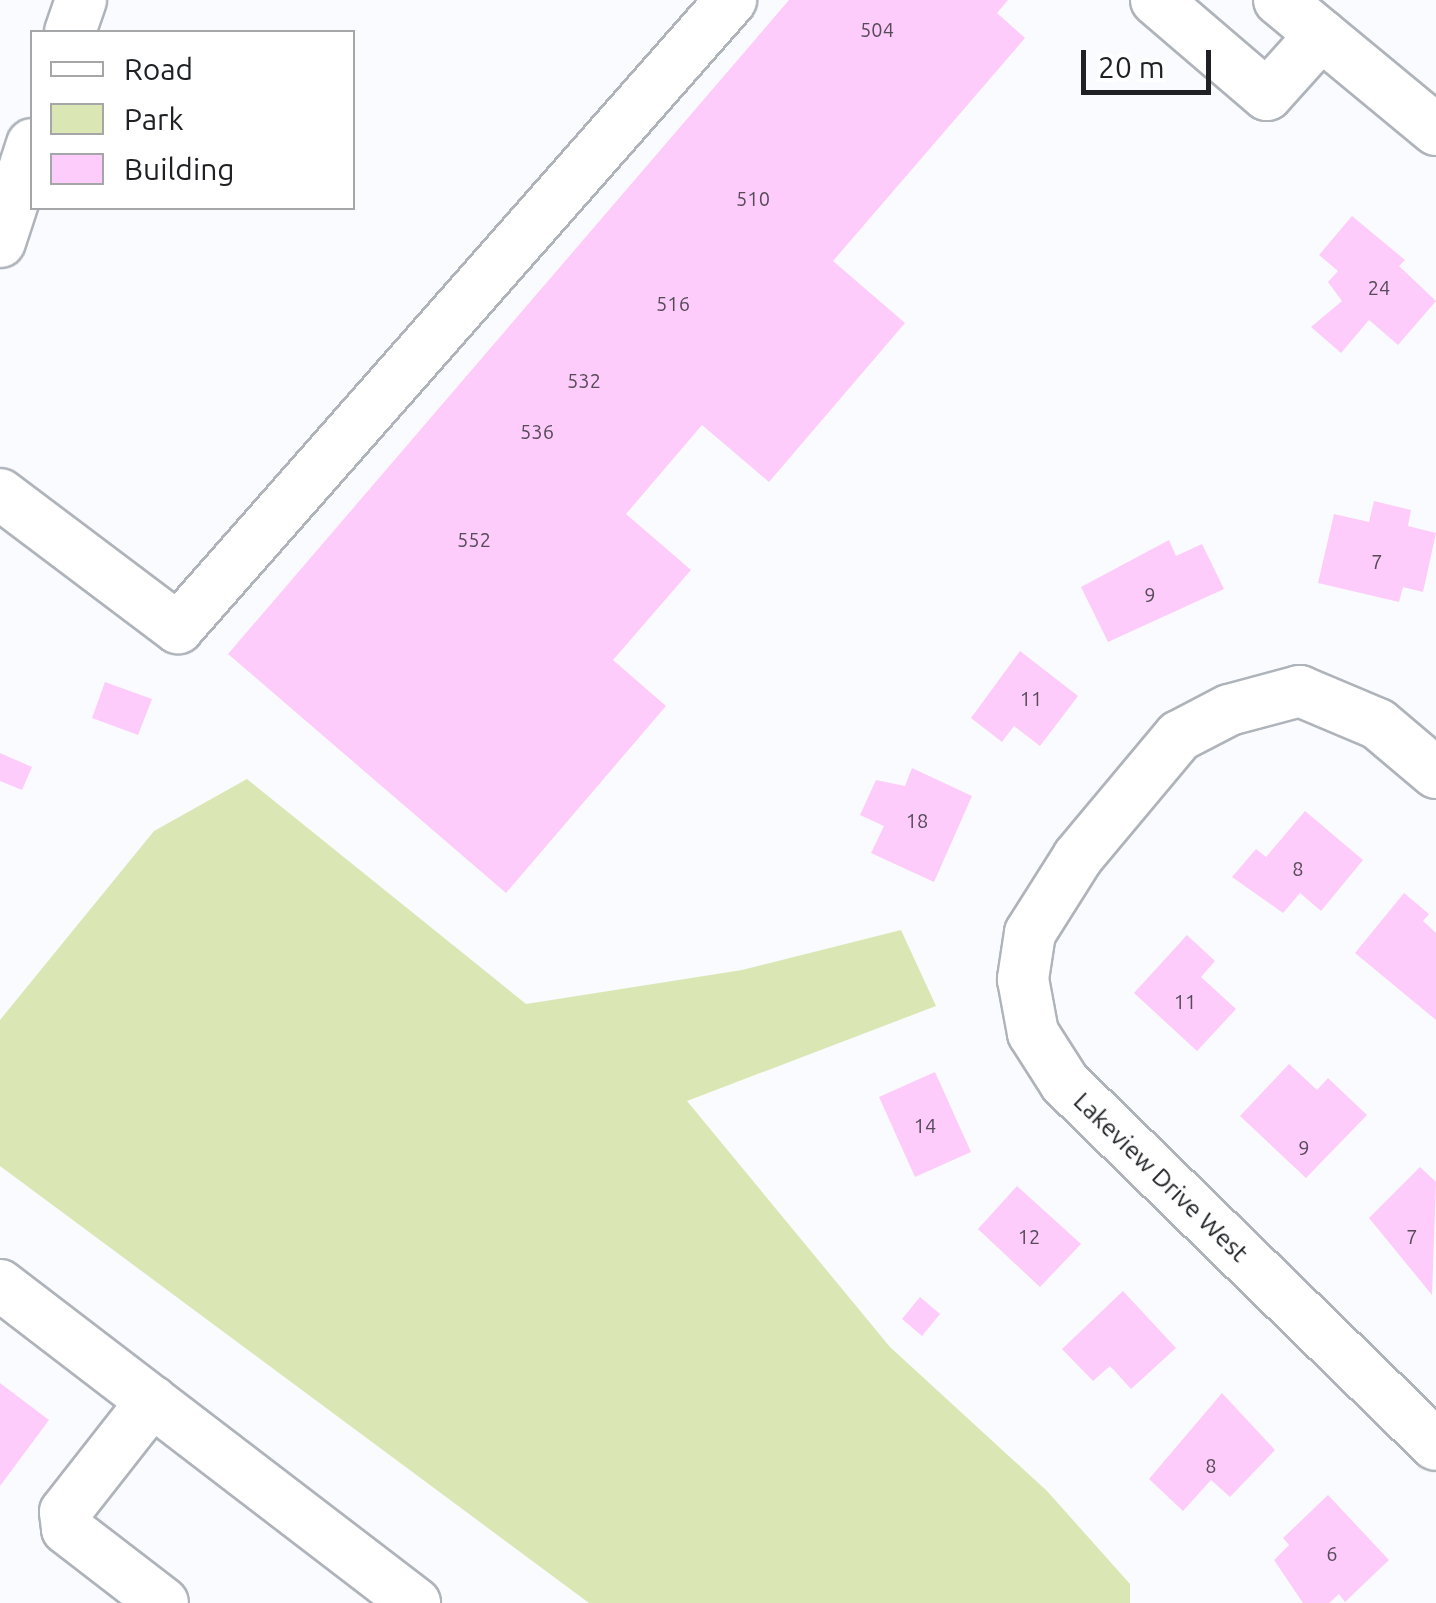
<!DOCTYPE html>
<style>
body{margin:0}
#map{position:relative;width:1436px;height:1603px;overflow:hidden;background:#f9fbfe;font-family:Ubuntu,sans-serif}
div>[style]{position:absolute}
.green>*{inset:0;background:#dae7b5}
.building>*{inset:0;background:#feccfb}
.roads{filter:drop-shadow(2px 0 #afb4bb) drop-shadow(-2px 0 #afb4bb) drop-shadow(0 2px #afb4bb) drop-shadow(0 -2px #afb4bb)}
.minor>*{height:50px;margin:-25px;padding:0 25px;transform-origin:25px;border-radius:25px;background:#fff}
span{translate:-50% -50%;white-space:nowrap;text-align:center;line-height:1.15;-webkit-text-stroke:10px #fff;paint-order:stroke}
.number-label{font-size:20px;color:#564b59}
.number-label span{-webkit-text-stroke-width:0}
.street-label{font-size:25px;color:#1e2023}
.legend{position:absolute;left:30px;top:30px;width:325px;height:180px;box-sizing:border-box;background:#fff;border:2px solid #a5a6a7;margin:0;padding:12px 18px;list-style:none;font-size:30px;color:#1e2023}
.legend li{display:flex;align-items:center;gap:20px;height:50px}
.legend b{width:50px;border:2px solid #a5a6a7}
.scale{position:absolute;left:1081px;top:50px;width:130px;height:45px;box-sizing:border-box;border:5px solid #1e2023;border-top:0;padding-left:12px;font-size:30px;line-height:35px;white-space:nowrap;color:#1e2023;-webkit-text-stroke:8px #fff;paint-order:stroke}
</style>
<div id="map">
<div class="green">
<i style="clip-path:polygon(247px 779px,526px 1004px,742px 970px,901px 930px,936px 1006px,687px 1101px,890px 1347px,1047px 1491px,1130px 1584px,1130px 1603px,589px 1603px,0 1166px,0 1020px,154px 831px)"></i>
</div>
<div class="building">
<i style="clip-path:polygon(789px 0,1008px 0,997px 13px,1025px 38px,833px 261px,905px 323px,769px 482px,702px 425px,626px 514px,691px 570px,613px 660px,666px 706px,506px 893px,228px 654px)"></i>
<i style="clip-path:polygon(1352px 216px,1405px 260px,1399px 266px,1436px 301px,1398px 345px,1369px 320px,1341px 353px,1311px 327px,1342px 301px,1328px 282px,1338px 271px,1319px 255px)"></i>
<i style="clip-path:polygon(1374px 501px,1411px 510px,1408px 526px,1436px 533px,1423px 592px,1403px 587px,1399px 602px,1318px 583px,1334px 514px,1369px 522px)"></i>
<i style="clip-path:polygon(1169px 540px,1176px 556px,1202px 544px,1224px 589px,1108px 642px,1081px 587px)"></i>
<i style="clip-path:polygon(1020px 651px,1078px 696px,1040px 746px,1014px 726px,1002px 742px,971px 718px)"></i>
<i style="clip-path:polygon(105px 682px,152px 699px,138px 735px,92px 718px)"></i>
<i style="clip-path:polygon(0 753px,32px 767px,22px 790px,0 781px)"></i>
<i style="clip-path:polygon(912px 768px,972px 796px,934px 882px,871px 853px,884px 826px,860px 815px,876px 780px,905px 786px)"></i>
<i style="clip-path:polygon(1305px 811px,1363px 860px,1321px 911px,1300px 893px,1283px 913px,1232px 877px,1256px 849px,1266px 857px)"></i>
<i style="clip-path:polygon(1404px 893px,1429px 914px,1423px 921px,1436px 933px,1436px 1020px,1355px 953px)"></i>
<i style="clip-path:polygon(1187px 935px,1215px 961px,1201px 977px,1236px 1009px,1197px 1051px,1134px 993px)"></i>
<i style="clip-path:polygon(1289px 1064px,1317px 1090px,1328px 1078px,1367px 1115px,1306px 1178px,1240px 1116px)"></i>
<i style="clip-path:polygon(935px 1072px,971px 1152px,915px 1177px,879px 1097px)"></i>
<i style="clip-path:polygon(1420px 1167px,1436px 1182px,1432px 1295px,1369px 1218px)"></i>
<i style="clip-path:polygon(1017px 1186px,1081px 1244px,1040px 1287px,978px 1229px)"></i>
<i style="clip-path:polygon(1123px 1291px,1176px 1348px,1131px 1389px,1110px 1366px,1093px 1381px,1062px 1349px)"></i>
<i style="clip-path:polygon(920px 1297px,940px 1314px,922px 1336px,902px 1319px)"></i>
<i style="clip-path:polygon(0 1383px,49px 1420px,0 1486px)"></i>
<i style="clip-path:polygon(1222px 1393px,1275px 1450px,1230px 1497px,1211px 1480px,1183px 1511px,1149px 1479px)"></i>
<i style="clip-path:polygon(1328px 1495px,1389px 1560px,1345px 1602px,1339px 1594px,1329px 1603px,1303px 1603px,1274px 1560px,1289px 1545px,1283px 1538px)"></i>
</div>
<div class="roads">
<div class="minor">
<i style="left:1156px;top:0;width:146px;rotate:40.6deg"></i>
<i style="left:1267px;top:95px;width:81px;rotate:-48deg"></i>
<i style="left:1279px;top:0;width:204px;rotate:39.6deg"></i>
<i style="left:70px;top:32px;width:34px;rotate:-71deg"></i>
<i style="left:0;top:242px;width:103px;rotate:-71.9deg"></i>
<i style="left:0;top:494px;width:223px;rotate:37deg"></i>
<i style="left:178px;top:628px;width:837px;rotate:-48.63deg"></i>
<i style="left:1436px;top:773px;width:76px;rotate:-139.8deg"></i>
<i style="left:1378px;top:724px;width:85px;rotate:-157.1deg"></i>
<i style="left:1300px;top:691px;width:73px;rotate:165deg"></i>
<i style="left:1229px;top:710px;width:56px;rotate:152.5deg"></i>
<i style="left:1179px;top:736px;width:158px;rotate:129.9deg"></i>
<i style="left:1078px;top:857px;width:90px;rotate:122.3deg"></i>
<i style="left:1030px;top:933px;width:47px;rotate:98.7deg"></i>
<i style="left:1023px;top:979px;width:55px;rotate:79.5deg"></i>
<i style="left:1033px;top:1033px;width:59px;rotate:57.4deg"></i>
<i style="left:1065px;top:1083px;width:518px;rotate:44.3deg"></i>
<i style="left:0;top:1285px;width:523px;rotate:37.46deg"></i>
<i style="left:152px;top:1401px;width:141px;rotate:128.1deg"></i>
<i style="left:65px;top:1512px;width:17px;rotate:83deg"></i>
<i style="left:67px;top:1529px;width:121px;rotate:37.6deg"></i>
</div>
</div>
<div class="number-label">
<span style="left:877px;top:29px">504</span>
<span style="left:753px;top:198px">510</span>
<span style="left:1379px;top:287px">24</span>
<span style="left:673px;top:303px">516</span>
<span style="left:584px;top:380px">532</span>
<span style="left:537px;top:431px">536</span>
<span style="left:474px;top:539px">552</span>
<span style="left:1377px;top:561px">7</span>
<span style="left:1150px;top:594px">9</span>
<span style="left:1031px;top:698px">11</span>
<span style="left:917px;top:820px">18</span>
<span style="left:1298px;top:868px">8</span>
<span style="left:1185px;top:1001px">11</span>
<span style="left:925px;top:1125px">14</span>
<span style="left:1304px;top:1147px">9</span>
<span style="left:1029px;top:1236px">12</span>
<span style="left:1412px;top:1236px">7</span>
<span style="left:1211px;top:1465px">8</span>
<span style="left:1332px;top:1553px">6</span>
</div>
<div class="street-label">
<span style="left:1161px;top:1177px;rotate:44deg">Lakeview Drive West</span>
</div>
<ul class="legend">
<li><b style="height:12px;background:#fff"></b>Road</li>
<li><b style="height:28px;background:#dae7b5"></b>Park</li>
<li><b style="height:28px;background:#feccfb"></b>Building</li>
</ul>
<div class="scale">20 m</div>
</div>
